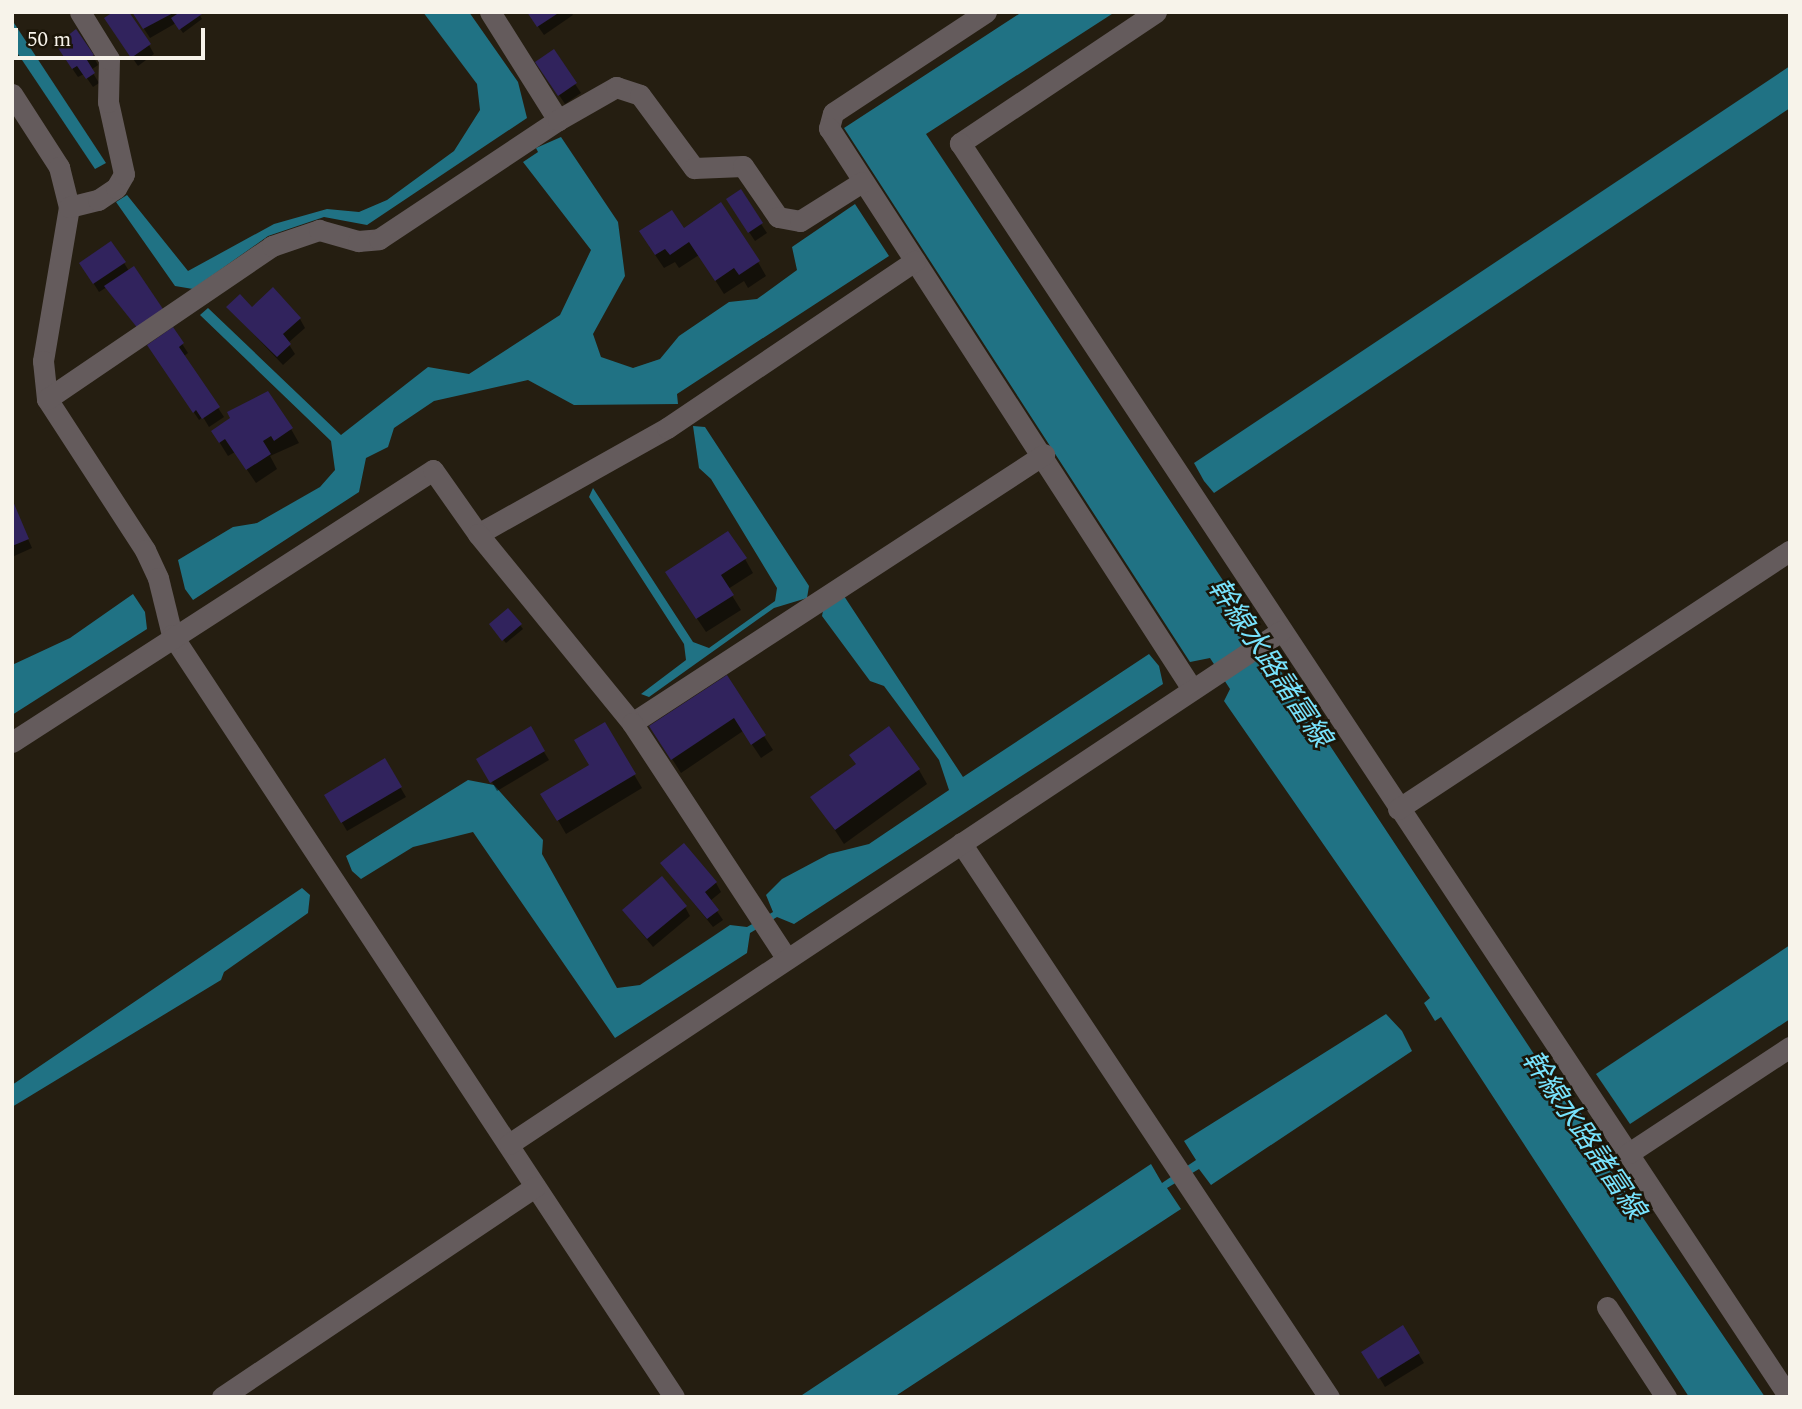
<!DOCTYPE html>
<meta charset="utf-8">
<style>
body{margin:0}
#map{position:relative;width:1802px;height:1409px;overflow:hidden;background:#251e11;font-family:Spectral,"Noto Sans JP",serif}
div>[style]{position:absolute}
.water>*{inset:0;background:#207284}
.shadow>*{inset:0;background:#0007}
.building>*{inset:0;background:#31235d}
.minor>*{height:21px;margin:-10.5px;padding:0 10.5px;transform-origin:10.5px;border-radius:10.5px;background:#645b5c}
span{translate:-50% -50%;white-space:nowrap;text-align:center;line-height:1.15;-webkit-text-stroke:5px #1b1508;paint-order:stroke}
.water-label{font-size:28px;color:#78e2fc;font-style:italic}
.frame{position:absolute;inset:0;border:14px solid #f7f3ea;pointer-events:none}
.scale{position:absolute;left:14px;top:28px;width:191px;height:32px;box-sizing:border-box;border:4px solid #f7f3ea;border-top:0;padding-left:9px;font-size:21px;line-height:24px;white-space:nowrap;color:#f7f3ea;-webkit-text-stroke:5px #1b1508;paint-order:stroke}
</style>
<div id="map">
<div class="water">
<i style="clip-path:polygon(423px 12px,469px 12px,518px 82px,527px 118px,367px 225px,324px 217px,268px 236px,193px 289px,175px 286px,116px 202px,127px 195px,188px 271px,274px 224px,327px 209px,359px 212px,387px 200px,454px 151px,480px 110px,477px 84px)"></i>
<i style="clip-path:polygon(1022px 12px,1115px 12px,926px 134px,1250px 621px,1241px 636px,1261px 668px,1276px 664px,1571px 1110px,1578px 1109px,1591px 1128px,1586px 1134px,1765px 1397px,1689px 1397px,1441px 1017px,1435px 1021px,1424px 1003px,1430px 998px,1224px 701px,1230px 689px,1210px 658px,1190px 662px,844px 128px)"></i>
<i style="clip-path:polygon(12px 20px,106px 163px,95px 169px,12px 45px)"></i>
<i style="clip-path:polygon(1790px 66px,1790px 108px,1214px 493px,1204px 481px,1194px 463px)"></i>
<i style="clip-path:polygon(561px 137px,618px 222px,625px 276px,593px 334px,601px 357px,633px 368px,660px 359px,679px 336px,729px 302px,757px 299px,797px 270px,792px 247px,855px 204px,889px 256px,677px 394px,678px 404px,574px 405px,528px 380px,434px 401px,394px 428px,388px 447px,366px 458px,359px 492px,193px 600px,185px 589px,178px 560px,233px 527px,257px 523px,320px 487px,335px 470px,331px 441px,200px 315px,208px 308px,341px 435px,428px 367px,469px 374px,560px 315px,591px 250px,523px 162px,538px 152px,536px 148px)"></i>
<i style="clip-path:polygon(693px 426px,705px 427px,809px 586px,807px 598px,774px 608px,649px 697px,641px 694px,686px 660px,684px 644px,589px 497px,593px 488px,693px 642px,709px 648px,775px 601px,777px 588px,711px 479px,699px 468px)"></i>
<i style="clip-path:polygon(133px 594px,145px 612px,147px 629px,12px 715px,12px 665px,70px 638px)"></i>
<i style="clip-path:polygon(844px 596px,963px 777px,1149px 654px,1159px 666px,1163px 684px,794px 924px,777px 917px,750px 933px,747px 953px,615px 1038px,473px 832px,413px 847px,361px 879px,352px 871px,346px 856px,468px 780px,494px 785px,543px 840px,542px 854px,617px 988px,640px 985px,730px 925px,747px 927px,773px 912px,766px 895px,782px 879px,829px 854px,869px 844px,949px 790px,939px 760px,884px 686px,870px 681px,822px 616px,824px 606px)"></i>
<i style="clip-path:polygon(302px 888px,310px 895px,308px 913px,224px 972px,221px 980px,12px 1107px,12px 1085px)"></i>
<i style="clip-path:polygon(1790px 945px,1790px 1019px,1630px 1124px,1596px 1074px)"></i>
<i style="clip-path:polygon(1386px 1014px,1402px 1031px,1412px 1051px,1211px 1185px,1199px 1169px,1167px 1188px,1181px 1209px,894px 1397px,799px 1397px,1151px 1164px,1162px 1183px,1196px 1160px,1184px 1141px)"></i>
</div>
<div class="shadow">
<i style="clip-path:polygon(133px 12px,198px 12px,202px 19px,183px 33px,176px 23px,150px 38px)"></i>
<i style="clip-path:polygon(528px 12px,571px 12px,573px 15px,544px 35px)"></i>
<i style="clip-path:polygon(112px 28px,149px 45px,154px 54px,138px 66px)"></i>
<i style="clip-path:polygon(63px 55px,93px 56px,98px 65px,91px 70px,99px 83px,93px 87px,84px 74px,78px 77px)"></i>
<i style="clip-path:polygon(543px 71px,575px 84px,581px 93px,565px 104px)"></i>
<i style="clip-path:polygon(740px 192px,767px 233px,755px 241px,733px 208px)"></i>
<i style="clip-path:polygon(683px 230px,758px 262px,766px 276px,748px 288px,744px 281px,724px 294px,699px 255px,679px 268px,675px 262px,664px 268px,649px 246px)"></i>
<i style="clip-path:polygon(124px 263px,129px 271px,145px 338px,107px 287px,99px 292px,87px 273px)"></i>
<i style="clip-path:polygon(228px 307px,300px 319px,305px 328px,288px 343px,295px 354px,283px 365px)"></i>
<i style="clip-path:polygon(173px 330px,188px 353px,184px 356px,224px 417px,209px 427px,203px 417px,199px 420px,155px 354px)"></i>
<i style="clip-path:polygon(291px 429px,299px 443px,270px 456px,277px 469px,256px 483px,235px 452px,228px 456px,213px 432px)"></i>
<i style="clip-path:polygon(12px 503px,32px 548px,12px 557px)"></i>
<i style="clip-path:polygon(745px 559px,753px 573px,728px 589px,741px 610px,706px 632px,676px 587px)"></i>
<i style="clip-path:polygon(508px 610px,523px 629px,506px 643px,493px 628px)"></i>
<i style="clip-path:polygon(726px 677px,773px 750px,761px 758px,743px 731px,681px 773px,660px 740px)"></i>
<i style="clip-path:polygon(604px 724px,642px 788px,566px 834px,543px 794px,591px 766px)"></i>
<i style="clip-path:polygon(530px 729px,549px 760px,497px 791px,479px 759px)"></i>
<i style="clip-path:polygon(385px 761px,406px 797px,347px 831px,326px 795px)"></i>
<i style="clip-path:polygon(919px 770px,927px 784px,844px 844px,813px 797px)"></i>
<i style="clip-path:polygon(662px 864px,716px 883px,721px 892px,710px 901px,723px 920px,713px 927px)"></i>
<i style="clip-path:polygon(685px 907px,690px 916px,653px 947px,630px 919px)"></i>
<i style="clip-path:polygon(1403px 1328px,1424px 1363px,1385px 1387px,1364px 1352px)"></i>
</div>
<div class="building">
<i style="clip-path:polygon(113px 12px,129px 12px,151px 44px,131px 58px,104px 18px)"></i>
<i style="clip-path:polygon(132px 12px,175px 12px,143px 29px)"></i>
<i style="clip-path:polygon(180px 12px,200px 12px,202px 14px,179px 30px,171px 18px)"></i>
<i style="clip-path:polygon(527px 12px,560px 12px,537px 27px)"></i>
<i style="clip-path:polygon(76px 29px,94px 55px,87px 60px,95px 73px,86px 79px,77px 66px,72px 69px,56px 45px)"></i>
<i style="clip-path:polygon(554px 49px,577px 83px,558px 96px,535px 62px)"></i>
<i style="clip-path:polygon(741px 189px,763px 223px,748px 233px,726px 199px)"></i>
<i style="clip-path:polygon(721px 202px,760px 261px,739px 275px,734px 268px,715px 281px,689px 242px,670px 255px,665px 249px,655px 255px,639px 231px,672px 210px,684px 228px)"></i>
<i style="clip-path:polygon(111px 241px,126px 262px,93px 284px,79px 263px)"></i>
<i style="clip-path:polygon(134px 266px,165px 312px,139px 330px,104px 286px)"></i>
<i style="clip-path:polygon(273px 287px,301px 318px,283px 334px,291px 344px,277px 357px,226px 307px,240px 294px,252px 307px)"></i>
<i style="clip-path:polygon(173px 327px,184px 343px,179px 347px,220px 407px,202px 419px,196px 410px,193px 413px,147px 345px)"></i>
<i style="clip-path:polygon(268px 391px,293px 428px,274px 441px,271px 436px,263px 441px,271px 454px,246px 470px,225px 439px,219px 443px,211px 431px,230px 418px,227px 412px)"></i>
<i style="clip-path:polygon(12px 499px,29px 539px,12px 546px)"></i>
<i style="clip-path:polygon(728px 531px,747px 558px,721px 575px,734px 595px,696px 619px,665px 572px)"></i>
<i style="clip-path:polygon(508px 608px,522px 624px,502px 641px,489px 624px)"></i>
<i style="clip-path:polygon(727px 675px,766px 735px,751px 745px,734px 718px,671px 760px,649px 726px)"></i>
<i style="clip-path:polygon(605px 722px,636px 774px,557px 821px,540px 794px,589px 765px,574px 740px)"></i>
<i style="clip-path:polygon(531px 726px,545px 751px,490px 783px,476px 759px)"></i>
<i style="clip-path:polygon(889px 726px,920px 769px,835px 830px,810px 797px,856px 764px,849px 755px)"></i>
<i style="clip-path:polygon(385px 758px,402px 787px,341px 823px,324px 795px)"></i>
<i style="clip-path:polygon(684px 843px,717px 882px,705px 892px,719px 910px,707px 919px,660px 863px)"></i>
<i style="clip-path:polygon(662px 876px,687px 906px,647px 939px,622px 910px)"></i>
<i style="clip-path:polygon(1403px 1325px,1420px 1353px,1378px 1379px,1361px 1352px)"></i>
</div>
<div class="minor">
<i style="left:490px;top:12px;width:128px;rotate:57.8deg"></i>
<i style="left:986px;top:12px;width:183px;rotate:146.6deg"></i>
<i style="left:833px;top:113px;width:16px;rotate:105deg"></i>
<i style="left:829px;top:128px;width:668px;rotate:57.09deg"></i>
<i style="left:1156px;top:12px;width:236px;rotate:146.2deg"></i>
<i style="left:960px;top:143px;width:1503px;rotate:56.53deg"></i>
<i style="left:12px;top:94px;width:87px;rotate:57.2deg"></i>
<i style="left:59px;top:167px;width:41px;rotate:76deg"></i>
<i style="left:69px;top:207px;width:156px;rotate:99.6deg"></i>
<i style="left:43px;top:361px;width:38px;rotate:84deg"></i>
<i style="left:47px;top:399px;width:180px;rotate:57deg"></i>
<i style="left:145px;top:550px;width:31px;rotate:65deg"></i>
<i style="left:158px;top:578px;width:59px;rotate:76.2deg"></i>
<i style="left:172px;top:635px;width:912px;rotate:56.62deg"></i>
<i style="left:69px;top:207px;width:30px;rotate:-14deg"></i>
<i style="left:98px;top:200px;width:22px;rotate:-34deg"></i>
<i style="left:116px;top:188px;width:16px;rotate:-60deg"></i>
<i style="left:124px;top:174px;width:74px;rotate:-102.5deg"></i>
<i style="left:108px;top:102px;width:43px;rotate:-88.7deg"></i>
<i style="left:109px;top:59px;width:55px;rotate:-121.7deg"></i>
<i style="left:47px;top:399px;width:272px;rotate:-34.2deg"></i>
<i style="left:272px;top:246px;width:50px;rotate:-18.8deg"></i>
<i style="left:319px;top:230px;width:41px;rotate:15.8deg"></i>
<i style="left:358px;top:241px;width:21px;rotate:-5deg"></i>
<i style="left:379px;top:239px;width:215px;rotate:-33.6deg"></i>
<i style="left:558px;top:120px;width:67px;rotate:-29.6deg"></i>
<i style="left:616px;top:87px;width:25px;rotate:18deg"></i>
<i style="left:640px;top:95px;width:91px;rotate:53.5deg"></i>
<i style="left:694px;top:168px;width:49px;rotate:-2.3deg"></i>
<i style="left:743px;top:166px;width:62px;rotate:55.5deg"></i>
<i style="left:778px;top:217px;width:22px;rotate:10deg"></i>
<i style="left:800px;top:221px;width:73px;rotate:-32.2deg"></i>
<i style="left:478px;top:534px;width:217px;rotate:-29.3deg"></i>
<i style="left:667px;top:428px;width:299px;rotate:-34deg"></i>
<i style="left:632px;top:723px;width:492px;rotate:-33.1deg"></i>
<i style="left:12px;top:742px;width:501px;rotate:-32.87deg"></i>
<i style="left:433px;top:470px;width:78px;rotate:54.9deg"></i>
<i style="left:478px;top:534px;width:244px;rotate:50.8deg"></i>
<i style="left:632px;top:723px;width:282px;rotate:56.7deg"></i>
<i style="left:1398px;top:809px;width:469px;rotate:-33.4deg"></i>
<i style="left:961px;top:843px;width:665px;rotate:56.41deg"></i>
<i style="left:509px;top:1144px;width:927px;rotate:-33.6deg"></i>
<i style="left:1629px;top:1153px;width:193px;rotate:-33.4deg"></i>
<i style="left:1607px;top:1307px;width:108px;rotate:56.8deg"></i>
<i style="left:222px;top:1397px;width:377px;rotate:-33.9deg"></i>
</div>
<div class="water-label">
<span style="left:1269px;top:663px;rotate:56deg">幹線水路諸富線</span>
<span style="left:1583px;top:1135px;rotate:56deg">幹線水路諸富線</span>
</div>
<div class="frame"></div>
<div class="scale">50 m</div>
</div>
